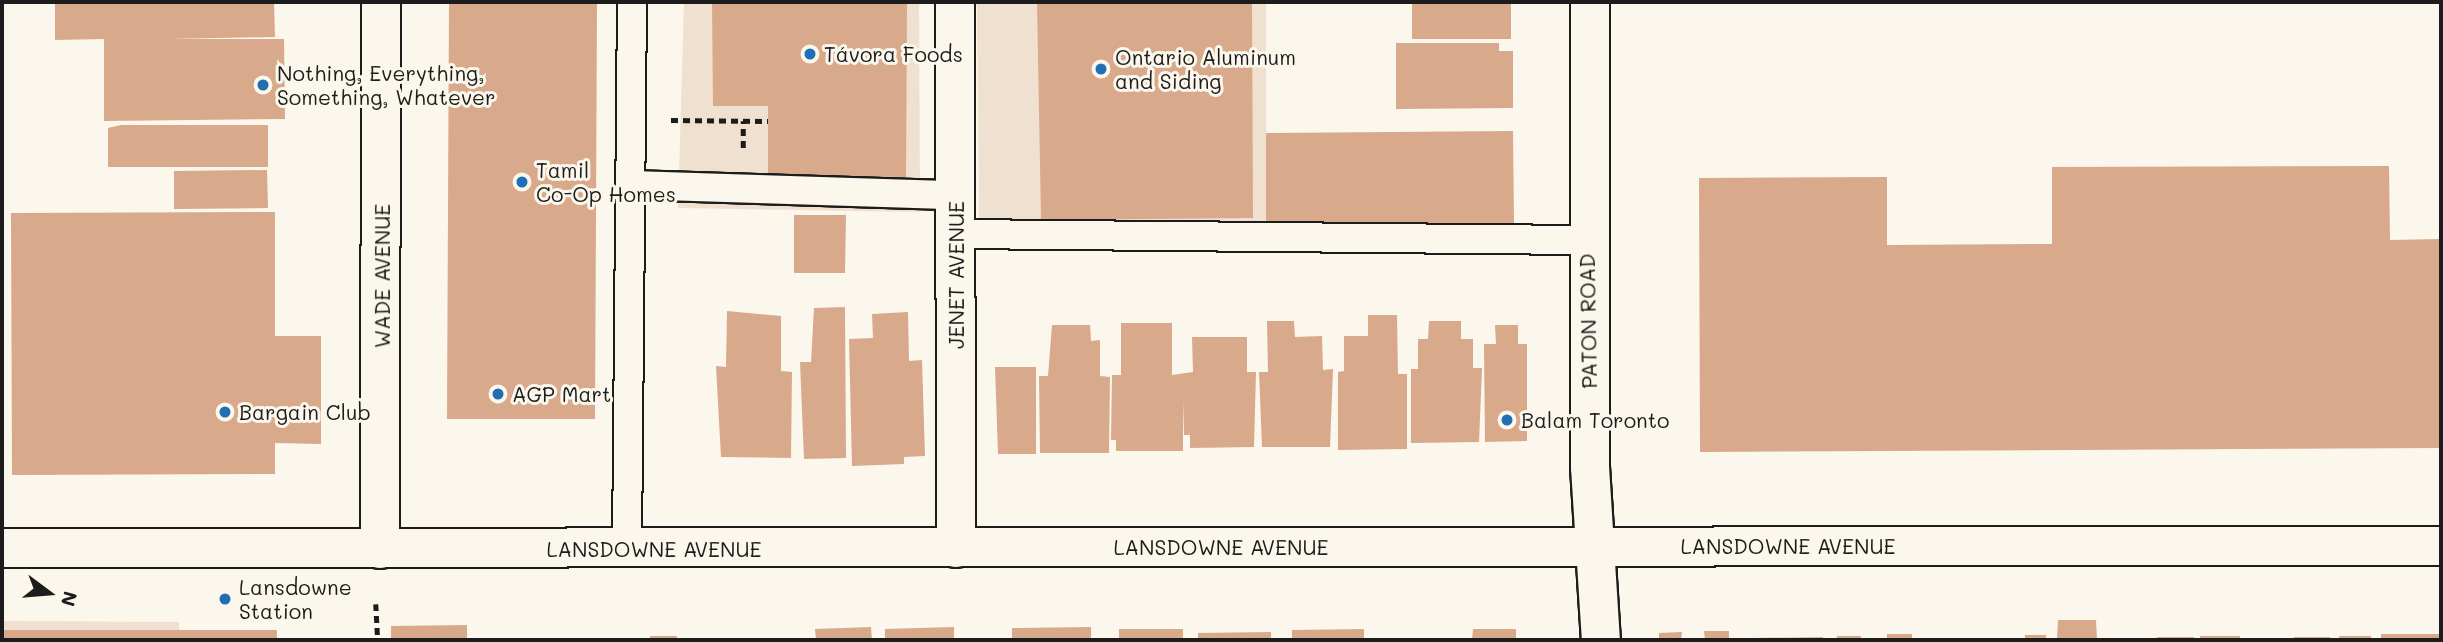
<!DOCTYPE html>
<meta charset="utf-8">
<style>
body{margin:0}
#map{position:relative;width:2443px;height:642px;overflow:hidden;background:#fbf7ec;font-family:Mali,sans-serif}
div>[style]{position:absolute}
.built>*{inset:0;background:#f0e0cf}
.building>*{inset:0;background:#d8a98a}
.path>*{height:4.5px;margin-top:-2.25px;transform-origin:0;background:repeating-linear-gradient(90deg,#1c1c1c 0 7px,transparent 0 12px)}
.roads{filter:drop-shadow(2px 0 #1c1c1c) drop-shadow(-2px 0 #1c1c1c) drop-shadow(0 2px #1c1c1c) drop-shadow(0 -2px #1c1c1c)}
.service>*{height:28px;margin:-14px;padding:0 14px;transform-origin:14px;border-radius:14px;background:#fbf7ec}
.minor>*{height:38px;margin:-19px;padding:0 19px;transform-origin:19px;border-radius:19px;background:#fbf7ec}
.tertiary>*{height:38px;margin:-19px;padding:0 19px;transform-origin:19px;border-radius:19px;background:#fbf7ec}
.dots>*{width:19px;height:19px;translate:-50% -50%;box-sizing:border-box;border:4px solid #fbf7ec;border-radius:50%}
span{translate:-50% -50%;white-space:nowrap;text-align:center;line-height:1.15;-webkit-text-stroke:6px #fbf7ec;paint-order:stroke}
.poi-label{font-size:21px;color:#1c1c1c}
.left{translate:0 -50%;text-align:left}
.street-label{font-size:21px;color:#1c1c1c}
.frame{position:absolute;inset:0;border:4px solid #1c1c1c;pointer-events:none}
.north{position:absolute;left:14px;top:558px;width:70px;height:70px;-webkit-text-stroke:5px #fbf7ec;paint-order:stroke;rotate:106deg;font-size:19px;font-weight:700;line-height:28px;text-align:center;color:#1c1c1c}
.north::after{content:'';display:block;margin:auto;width:24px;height:32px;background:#1c1c1c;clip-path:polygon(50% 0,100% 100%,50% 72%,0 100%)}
</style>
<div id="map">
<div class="built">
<i style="clip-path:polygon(684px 2px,919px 2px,920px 212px,678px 208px)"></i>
<i style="clip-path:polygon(977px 2px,1266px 2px,1266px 226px,979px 225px)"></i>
<i style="clip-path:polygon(2px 621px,179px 622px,180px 640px,2px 640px)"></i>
</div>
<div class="building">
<i style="clip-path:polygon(55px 2px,274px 2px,275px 37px,169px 39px,284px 39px,285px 119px,104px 121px,104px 39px,55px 40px)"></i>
<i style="clip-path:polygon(449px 2px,597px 2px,595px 419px,447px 419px)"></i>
<i style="clip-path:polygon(712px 2px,907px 2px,906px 177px,768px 176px,768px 106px,713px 106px)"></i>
<i style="clip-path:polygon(1037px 2px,1252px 2px,1253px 218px,1041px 220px)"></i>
<i style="clip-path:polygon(1412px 2px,1511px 2px,1511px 39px,1412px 39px)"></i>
<i style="clip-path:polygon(1396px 43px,1499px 43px,1499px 51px,1513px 51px,1513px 108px,1396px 109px)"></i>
<i style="clip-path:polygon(121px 125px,268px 125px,268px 167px,108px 167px,108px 128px)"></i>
<i style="clip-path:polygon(1513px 131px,1514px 225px,1266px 226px,1266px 133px)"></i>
<i style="clip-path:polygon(2389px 166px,2390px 240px,2441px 239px,2441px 448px,1700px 452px,1699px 178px,1887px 177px,1887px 245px,2052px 244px,2052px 167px)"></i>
<i style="clip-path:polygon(267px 170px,268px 208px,174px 209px,174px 171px)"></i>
<i style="clip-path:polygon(275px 212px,275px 336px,321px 336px,321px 444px,275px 443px,275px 474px,12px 475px,11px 213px)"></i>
<i style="clip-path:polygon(794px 215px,846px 215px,845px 273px,794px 273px)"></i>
<i style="clip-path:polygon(845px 307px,846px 458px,804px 459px,800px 362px,811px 362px,814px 308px)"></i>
<i style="clip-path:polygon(727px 311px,781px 316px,781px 371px,792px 372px,791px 458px,721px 457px,716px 366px,726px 367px)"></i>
<i style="clip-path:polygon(908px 312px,909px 361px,922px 360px,925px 456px,904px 457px,904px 464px,852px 466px,849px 339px,873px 338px,872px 314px)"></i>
<i style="clip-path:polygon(1368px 315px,1397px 315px,1398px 374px,1407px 374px,1407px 449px,1338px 450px,1338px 372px,1344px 371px,1344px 336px,1368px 336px)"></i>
<i style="clip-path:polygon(1267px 321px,1294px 321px,1295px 337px,1322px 336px,1323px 370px,1333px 369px,1330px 447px,1262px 447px,1259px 372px,1268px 372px)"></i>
<i style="clip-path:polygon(1429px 321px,1461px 321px,1461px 339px,1473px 339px,1473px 368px,1482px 368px,1479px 442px,1411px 443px,1411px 369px,1418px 369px,1418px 339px,1428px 339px)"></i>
<i style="clip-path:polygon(1121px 323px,1172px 323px,1172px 375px,1193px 372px,1192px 337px,1247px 337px,1247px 372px,1256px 372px,1254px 447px,1190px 448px,1190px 435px,1184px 435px,1183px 399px,1183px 451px,1116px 451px,1116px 440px,1111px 440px,1112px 375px,1121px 375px)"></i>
<i style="clip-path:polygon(1052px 325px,1090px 325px,1091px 341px,1100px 340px,1100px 376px,1110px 377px,1109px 453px,1040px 453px,1039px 376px,1048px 376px)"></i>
<i style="clip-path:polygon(1495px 325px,1518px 325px,1518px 344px,1527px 344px,1527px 441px,1485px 442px,1484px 344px,1496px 344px)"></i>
<i style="clip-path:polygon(995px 367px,1036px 367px,1036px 454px,998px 454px)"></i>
<i style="clip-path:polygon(2058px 620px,2096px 620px,2097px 640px,2057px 640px)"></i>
<i style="clip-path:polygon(467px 625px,467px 640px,391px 640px,391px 626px)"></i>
<i style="clip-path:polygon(871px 627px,872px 640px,816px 640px,815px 629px)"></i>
<i style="clip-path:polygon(954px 627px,954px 640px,885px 640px,885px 629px)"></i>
<i style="clip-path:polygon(1091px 627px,1091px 640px,1012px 640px,1012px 628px)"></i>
<i style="clip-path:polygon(1119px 629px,1183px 629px,1183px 640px,1119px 640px)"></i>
<i style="clip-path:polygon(1364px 629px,1364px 640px,1292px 640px,1292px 630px)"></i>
<i style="clip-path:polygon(1473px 629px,1516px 629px,1516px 640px,1472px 640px)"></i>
<i style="clip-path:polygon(2px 630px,277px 630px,277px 640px,2px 640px)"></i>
<i style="clip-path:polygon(1704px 631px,1729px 631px,1729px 640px,1705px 640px)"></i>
<i style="clip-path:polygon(1271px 632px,1271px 640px,1198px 640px,1198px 633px)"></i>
<i style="clip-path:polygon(1682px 632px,1681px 640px,1659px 640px,1659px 633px)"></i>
<i style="clip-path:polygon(1887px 634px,1912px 634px,1912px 640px,1887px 640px)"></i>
<i style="clip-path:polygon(2381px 634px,2441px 634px,2441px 640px,2381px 640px)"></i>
<i style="clip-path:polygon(2025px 635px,2046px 635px,2046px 640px,2025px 640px)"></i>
<i style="clip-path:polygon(650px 636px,677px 636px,677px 640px,650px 640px)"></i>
<i style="clip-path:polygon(1837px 636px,1861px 636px,1861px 640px,1837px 640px)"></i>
<i style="clip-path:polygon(2200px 636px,2240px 636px,2240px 640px,2200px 640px)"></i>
<i style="clip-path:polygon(2339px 636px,2371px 636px,2371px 640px,2339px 640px)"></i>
<i style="clip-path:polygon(1823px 637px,1823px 640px,1750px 640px,1751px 638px)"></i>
<i style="clip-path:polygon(2157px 637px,2194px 637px,2194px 640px,2157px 640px)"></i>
<i style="clip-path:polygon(2294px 637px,2330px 637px,2330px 640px,2294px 640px)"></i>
</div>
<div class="path">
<i style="left:671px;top:120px;width:97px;rotate:0.6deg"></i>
<i style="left:743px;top:148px;width:27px;rotate:-90deg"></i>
<i style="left:376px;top:604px;width:36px;rotate:87deg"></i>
</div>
<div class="roads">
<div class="service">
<i style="left:630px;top:185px;width:326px;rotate:1.8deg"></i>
<i style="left:957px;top:234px;width:630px;rotate:0.55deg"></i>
<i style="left:627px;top:549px;width:547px;rotate:-89.48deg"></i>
</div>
<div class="minor">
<i style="left:955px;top:2px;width:546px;rotate:89.9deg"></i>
<i style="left:1590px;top:2px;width:465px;rotate:90deg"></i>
<i style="left:1590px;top:467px;width:173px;rotate:86.4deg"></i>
<i style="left:380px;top:549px;width:547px;rotate:-89.9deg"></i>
</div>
<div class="tertiary">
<i style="left:2px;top:548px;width:2439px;rotate:-0.05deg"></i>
</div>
</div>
<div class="dots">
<i style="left:810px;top:54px;background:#1f6fb2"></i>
<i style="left:1101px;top:69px;background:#1f6fb2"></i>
<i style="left:263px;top:85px;background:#1f6fb2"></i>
<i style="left:522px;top:182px;background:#1f6fb2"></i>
<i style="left:498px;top:394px;background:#1f6fb2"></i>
<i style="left:225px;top:412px;background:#1f6fb2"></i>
<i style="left:1507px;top:420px;background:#1f6fb2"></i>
<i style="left:225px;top:599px;background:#1f6fb2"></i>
</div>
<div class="poi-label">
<span class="left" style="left:824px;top:54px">Távora Foods</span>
<span class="left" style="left:1115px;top:69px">Ontario Aluminum<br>and Siding</span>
<span class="left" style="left:277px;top:85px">Nothing, Everything,<br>Something, Whatever</span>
<span class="left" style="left:536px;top:182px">Tamil<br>Co-Op Homes</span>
<span class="left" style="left:512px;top:394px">AGP Mart</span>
<span class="left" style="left:239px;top:412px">Bargain Club</span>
<span class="left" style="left:1521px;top:420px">Balam Toronto</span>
<span class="left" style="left:239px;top:599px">Lansdowne<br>Station</span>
</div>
<div class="street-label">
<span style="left:956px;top:275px;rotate:-90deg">JENET AVENUE</span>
<span style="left:382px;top:276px;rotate:-90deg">WADE AVENUE</span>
<span style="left:1588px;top:321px;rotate:-91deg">PATON ROAD</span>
<span style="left:1788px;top:546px">LANSDOWNE AVENUE</span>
<span style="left:1221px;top:547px">LANSDOWNE AVENUE</span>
<span style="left:654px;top:549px">LANSDOWNE AVENUE</span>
</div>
<div class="frame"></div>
<div class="north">N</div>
</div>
